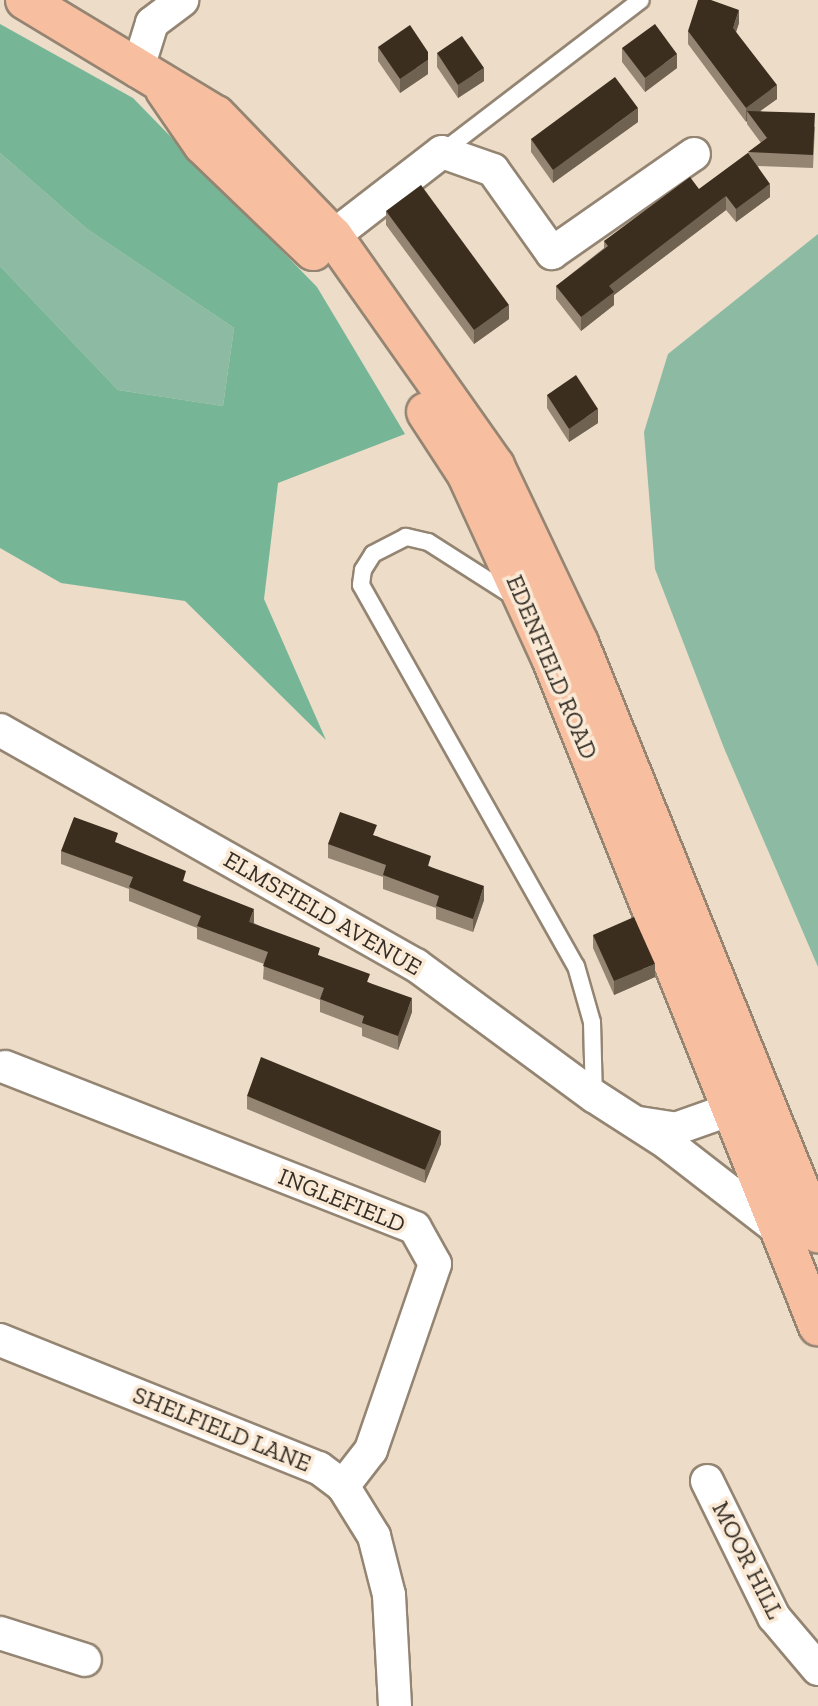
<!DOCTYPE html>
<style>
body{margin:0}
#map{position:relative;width:818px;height:1706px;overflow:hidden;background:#ecdcc8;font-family:"Zilla Slab",serif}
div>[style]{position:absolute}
.green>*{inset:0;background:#8dbaa3}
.forest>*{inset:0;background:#76b697}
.roads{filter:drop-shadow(2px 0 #948573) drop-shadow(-2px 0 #948573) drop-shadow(0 2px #948573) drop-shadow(0 -2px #948573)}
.lane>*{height:16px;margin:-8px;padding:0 8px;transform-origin:8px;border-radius:8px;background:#fff}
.street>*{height:32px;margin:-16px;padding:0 16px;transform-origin:16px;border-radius:16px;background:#fff}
.primary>*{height:38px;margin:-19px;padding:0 19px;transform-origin:19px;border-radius:19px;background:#f7bea0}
.wall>*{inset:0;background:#948573}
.shaded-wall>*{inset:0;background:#706251}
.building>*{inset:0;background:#3b2e1e}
span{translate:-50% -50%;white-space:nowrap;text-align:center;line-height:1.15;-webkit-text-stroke:7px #fae9d5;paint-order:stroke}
.street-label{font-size:24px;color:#342e26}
</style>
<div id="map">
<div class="green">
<i style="clip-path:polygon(0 153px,87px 229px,234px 328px,223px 406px,118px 390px,0 266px)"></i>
<i style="clip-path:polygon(818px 234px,818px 967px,724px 748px,655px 569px,644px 432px,668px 354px)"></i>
</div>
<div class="forest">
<i style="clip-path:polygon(0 24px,133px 98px,317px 287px,405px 434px,278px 483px,264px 599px,326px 740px,185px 601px,61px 583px,0 548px,0 266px,118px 390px,223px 406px,234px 328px,87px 229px,0 153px)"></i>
</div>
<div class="roads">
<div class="lane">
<i style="left:442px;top:152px;width:250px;rotate:-37.4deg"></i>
<i style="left:516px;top:598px;width:104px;rotate:-147.5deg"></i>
<i style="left:428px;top:542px;width:23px;rotate:-167deg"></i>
<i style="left:406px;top:537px;width:37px;rotate:153deg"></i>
<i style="left:373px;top:554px;width:19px;rotate:122deg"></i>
<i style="left:363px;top:570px;width:15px;rotate:98deg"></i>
<i style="left:361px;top:585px;width:437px;rotate:60.6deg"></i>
<i style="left:576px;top:966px;width:58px;rotate:74.1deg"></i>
<i style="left:592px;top:1022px;width:74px;rotate:88.5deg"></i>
</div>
<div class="street">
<i style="left:137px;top:71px;width:50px;rotate:-72.6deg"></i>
<i style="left:152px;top:23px;width:38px;rotate:-37deg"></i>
<i style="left:315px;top:250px;width:160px;rotate:-37.7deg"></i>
<i style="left:442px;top:152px;width:54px;rotate:19.4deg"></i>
<i style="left:493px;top:170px;width:102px;rotate:54.6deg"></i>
<i style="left:552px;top:253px;width:173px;rotate:-34.9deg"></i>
<i style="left:0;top:730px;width:478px;rotate:29.5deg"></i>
<i style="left:416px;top:965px;width:221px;rotate:36.4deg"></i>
<i style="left:594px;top:1096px;width:87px;rotate:32.8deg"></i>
<i style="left:667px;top:1143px;width:140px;rotate:37.8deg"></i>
<i style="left:5px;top:1067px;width:440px;rotate:21.4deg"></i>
<i style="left:415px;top:1228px;width:41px;rotate:60.9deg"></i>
<i style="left:435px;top:1264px;width:197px;rotate:109deg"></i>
<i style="left:371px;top:1450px;width:46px;rotate:127.9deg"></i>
<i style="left:639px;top:1123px;width:36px;rotate:9deg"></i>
<i style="left:675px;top:1129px;width:84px;rotate:-19.5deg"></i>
<i style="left:0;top:1340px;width:344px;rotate:21.9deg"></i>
<i style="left:319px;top:1468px;width:30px;rotate:37deg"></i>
<i style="left:343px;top:1486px;width:59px;rotate:58.2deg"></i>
<i style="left:374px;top:1536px;width:61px;rotate:75.7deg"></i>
<i style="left:389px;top:1595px;width:111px;rotate:86.9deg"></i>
<i style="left:707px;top:1481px;width:152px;rotate:63.8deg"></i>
<i style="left:774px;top:1617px;width:68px;rotate:49.8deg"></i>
<i style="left:0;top:1633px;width:89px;rotate:17.6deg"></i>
</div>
<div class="primary">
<i style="left:25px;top:0;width:223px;rotate:31.1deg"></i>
<i style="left:216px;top:115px;width:168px;rotate:46deg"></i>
<i style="left:333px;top:236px;width:281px;rotate:54.8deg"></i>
<i style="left:495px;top:466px;width:196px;rotate:64.6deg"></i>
<i style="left:579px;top:643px;width:637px;rotate:67.95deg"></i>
<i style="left:165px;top:90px;width:67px;rotate:55.4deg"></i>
<i style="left:203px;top:145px;width:153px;rotate:43.9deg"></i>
<i style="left:426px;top:412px;width:75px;rotate:56.9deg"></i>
<i style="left:467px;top:475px;width:199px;rotate:65.4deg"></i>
<i style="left:550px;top:656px;width:722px;rotate:68.2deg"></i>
</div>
</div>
<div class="wall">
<i style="clip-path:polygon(739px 23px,736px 32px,777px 99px,760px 111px,815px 127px,813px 168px,758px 166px,770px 197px,736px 222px,726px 210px,614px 295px,614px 305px,581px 331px,556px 299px,556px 286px,604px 248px,604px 241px,699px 189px,761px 143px,747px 124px,747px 121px,746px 122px,688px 44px,688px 31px)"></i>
<i style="clip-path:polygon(378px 47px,428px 74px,400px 93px,378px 61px)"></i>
<i style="clip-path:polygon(622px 48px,677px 68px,645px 92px,622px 62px)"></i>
<i style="clip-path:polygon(437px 53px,484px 81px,458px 98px,437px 67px)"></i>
<i style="clip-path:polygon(638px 122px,553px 183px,531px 152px,531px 139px)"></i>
<i style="clip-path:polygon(386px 211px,509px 319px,474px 344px,386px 225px)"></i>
<i style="clip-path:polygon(547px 395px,598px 423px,569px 442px,547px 408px)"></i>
<i style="clip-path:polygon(377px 836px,431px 867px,484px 900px,473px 932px,436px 919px,436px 908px,383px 889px,383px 877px,328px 858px,328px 844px)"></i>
<i style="clip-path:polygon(118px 843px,254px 922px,254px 923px,320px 956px,370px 983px,412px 1012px,398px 1050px,362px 1036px,362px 1028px,320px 1012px,320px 1000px,263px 979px,264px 964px,197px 939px,197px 928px,129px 901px,129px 889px,61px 864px,61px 851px)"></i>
<i style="clip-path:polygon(593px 935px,655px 977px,614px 995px,593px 948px)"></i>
<i style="clip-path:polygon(247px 1096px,441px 1144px,425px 1183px,247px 1109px)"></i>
</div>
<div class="shaded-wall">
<i style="clip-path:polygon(739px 10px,739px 23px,733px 41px,733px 28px)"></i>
<i style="clip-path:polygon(677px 54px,677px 68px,645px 92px,645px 78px)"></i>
<i style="clip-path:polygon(428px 60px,428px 74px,400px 93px,400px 79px)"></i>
<i style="clip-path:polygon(484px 68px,484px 81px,458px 98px,458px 85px)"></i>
<i style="clip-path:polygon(777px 85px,777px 99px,752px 117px,747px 111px,747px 121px,746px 122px,746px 108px)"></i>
<i style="clip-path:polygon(638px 108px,638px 122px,553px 183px,553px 170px)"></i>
<i style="clip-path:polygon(770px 184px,770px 197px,736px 222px,736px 209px)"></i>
<i style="clip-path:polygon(726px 196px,726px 210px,614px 295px,614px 305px,581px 331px,581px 317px,609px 286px)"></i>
<i style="clip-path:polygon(509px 305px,509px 319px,474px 344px,474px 330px)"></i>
<i style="clip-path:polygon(598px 409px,598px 423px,569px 442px,569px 429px)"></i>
<i style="clip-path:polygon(484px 886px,484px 900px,473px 932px,473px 919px)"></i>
<i style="clip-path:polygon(254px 909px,254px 922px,249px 935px,249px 922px)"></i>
<i style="clip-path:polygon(655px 964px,655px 977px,614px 995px,614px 981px)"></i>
<i style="clip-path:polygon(412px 998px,412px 1012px,398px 1050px,398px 1036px)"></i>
<i style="clip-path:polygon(441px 1131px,441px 1144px,425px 1183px,425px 1170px)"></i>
</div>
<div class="building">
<i style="clip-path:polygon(698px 0,711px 0,739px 10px,733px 28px,777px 85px,746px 108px,688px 31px)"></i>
<i style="clip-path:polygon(655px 24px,677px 54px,645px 78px,622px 48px)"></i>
<i style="clip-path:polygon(410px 25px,428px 52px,428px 60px,400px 79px,378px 47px)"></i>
<i style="clip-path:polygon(462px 36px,484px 68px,458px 85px,437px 53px)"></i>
<i style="clip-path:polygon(615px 77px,638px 108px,553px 170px,531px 139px)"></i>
<i style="clip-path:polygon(747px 111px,815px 113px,813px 155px,748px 152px,767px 138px)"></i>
<i style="clip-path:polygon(748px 153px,770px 184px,736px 209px,726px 196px,609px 286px,614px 292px,581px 317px,556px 286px,608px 246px,604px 241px,690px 177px,699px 189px)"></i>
<i style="clip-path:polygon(421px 185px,509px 305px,474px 330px,386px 211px)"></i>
<i style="clip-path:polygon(576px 375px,598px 409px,569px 429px,547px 395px)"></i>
<i style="clip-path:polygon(340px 812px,377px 825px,373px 835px,431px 856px,428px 866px,484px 886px,473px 919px,436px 906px,439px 896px,383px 875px,386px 865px,328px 844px)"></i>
<i style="clip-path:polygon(74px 817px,118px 833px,115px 842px,186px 871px,183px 881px,254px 909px,249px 922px,320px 948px,318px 955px,370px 974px,367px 982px,412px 998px,398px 1036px,362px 1023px,364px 1016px,320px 999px,324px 988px,263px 966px,268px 952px,197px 926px,201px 916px,129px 887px,133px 877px,61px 851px)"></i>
<i style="clip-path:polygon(634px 917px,655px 964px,614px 981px,593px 935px)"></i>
<i style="clip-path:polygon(261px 1057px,441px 1131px,425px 1170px,247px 1096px)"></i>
</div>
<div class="street-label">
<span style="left:552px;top:667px;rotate:67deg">EDENFIELD ROAD</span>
<span style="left:323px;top:913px;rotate:30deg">ELMSFIELD AVENUE</span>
<span style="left:342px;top:1200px;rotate:22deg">INGLEFIELD</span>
<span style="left:222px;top:1429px;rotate:22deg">SHELFIELD LANE</span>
<span style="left:748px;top:1560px;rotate:63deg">MOOR HILL</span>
</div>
</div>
